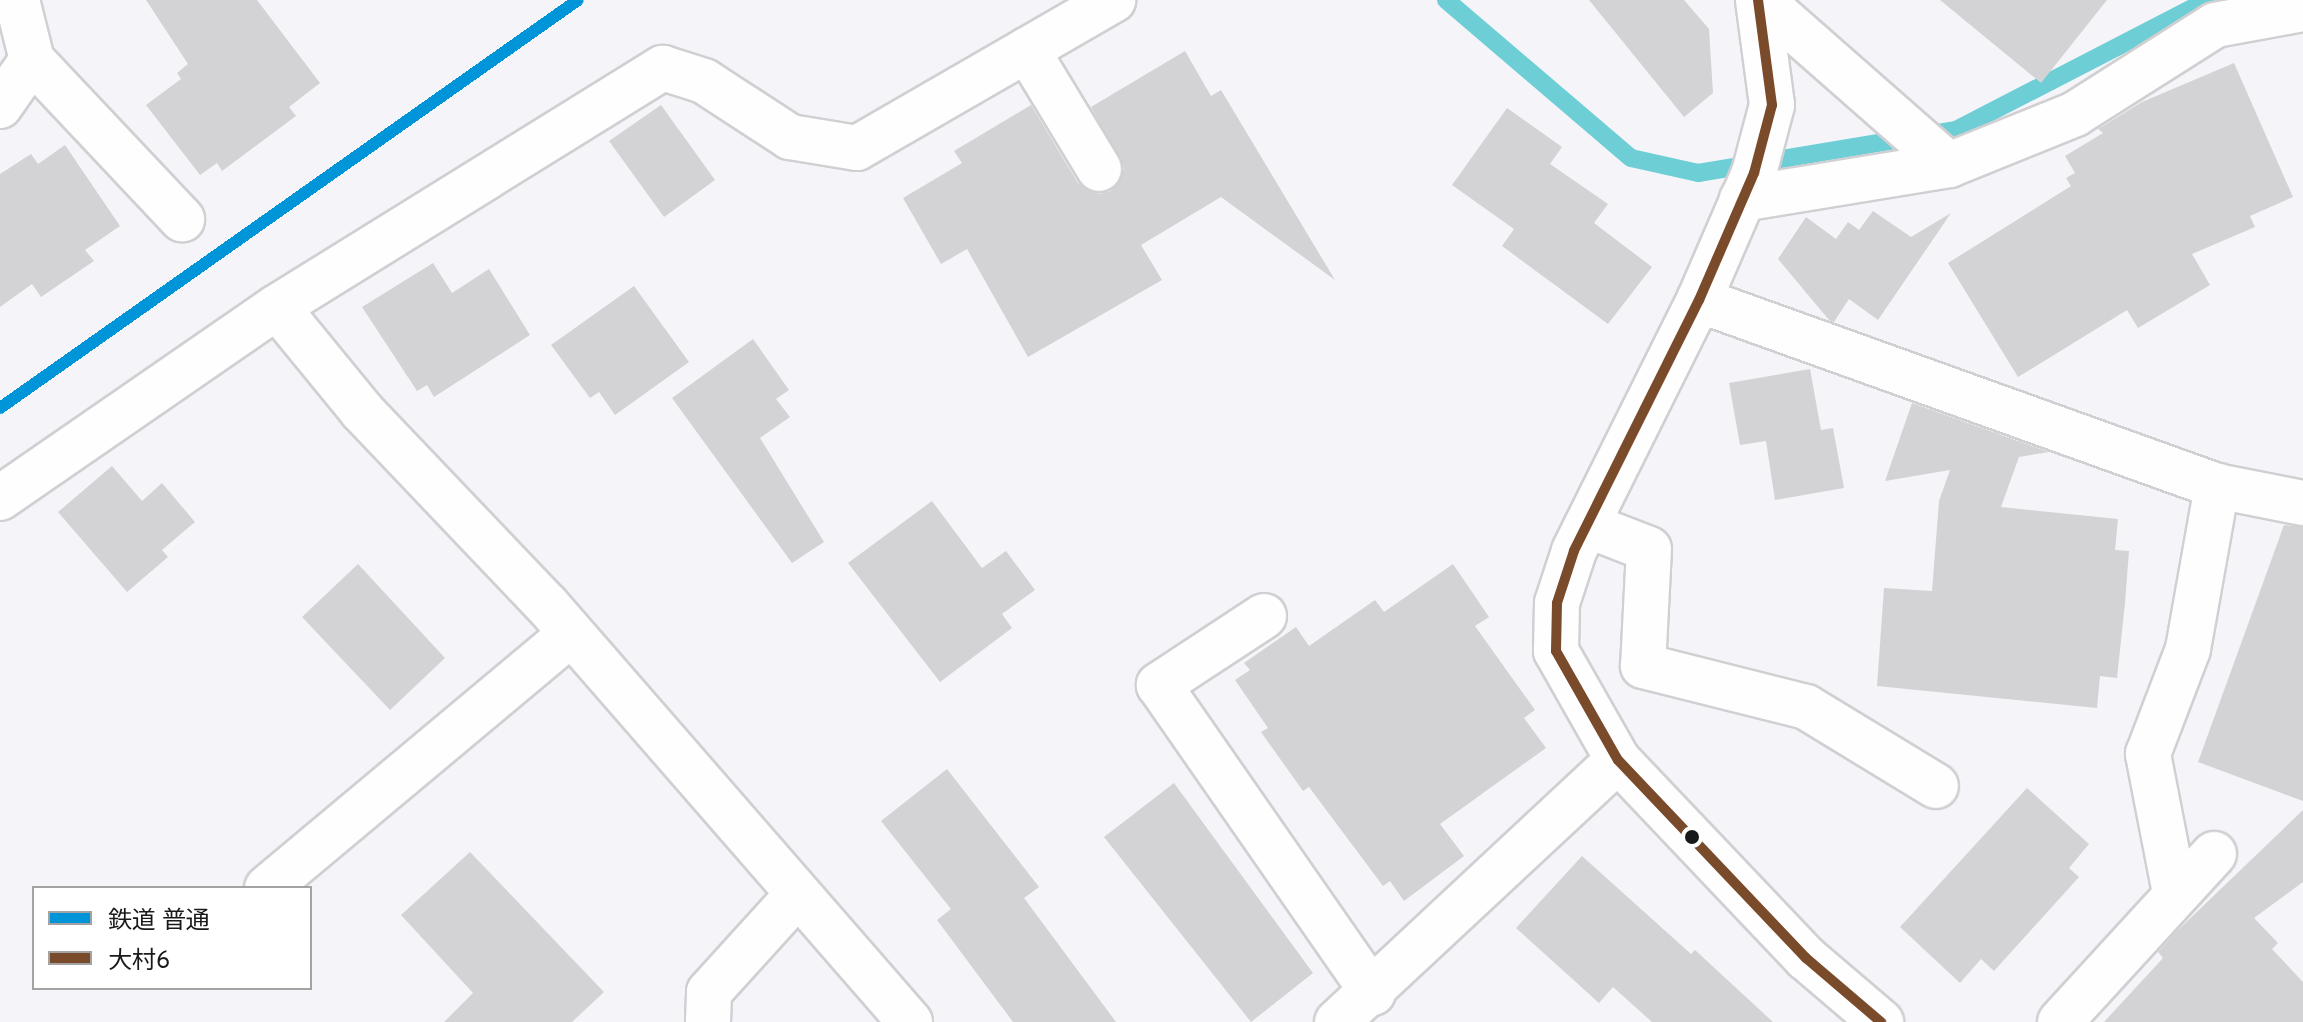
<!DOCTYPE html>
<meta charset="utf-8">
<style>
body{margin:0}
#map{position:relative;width:2303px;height:1022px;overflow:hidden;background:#f5f5f9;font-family:Overpass,"Noto Sans JP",sans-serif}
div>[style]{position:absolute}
.stream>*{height:18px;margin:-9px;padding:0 9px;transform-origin:9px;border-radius:9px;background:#6dced5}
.building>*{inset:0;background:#d3d3d5}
.roads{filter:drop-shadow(2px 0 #d0d0d3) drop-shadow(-2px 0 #d0d0d3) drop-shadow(0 2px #d0d0d3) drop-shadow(0 -2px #d0d0d3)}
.minor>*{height:44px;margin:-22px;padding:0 22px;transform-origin:22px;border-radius:22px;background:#fefefe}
.bus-1>*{height:10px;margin:-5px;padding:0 5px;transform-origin:5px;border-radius:5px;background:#7a4b2a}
.rail-1>*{height:12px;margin:-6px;padding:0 6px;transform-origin:6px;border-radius:6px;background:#0095d9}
.dots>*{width:22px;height:22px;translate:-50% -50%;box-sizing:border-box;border:4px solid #fff;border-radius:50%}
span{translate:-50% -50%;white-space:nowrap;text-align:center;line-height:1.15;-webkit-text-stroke:6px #fff;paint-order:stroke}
.legend{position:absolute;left:32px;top:886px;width:280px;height:104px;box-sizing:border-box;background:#fff;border:2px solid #a3a3a4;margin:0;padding:10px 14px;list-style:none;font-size:24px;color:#19191b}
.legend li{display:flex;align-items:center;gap:16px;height:40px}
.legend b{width:40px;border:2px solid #a3a3a4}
</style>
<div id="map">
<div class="stream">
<i style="left:1446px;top:0;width:243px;rotate:40.5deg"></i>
<i style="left:1631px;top:158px;width:69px;rotate:12.6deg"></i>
<i style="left:1698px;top:173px;width:262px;rotate:-9.5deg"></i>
<i style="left:1956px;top:130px;width:284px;rotate:-27.3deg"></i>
</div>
<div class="building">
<i style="clip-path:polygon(146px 0,257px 0,320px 83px,289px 107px,296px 116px,222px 171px,217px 163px,200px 175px,146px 105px,181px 79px,177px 73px,188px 64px)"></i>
<i style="clip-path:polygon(1589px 0,1684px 0,1709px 29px,1713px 93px,1684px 117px)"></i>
<i style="clip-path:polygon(1940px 0,2107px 0,2041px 83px)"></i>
<i style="clip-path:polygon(1185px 51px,1211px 96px,1221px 90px,1335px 280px,1221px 197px,1141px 245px,1162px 280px,1028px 357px,967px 249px,941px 264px,903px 198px,962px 163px,954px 151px,1031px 105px,1078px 183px,1099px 194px,1111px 191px,1124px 168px,1091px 107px)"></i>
<i style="clip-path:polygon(2234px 63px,2293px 197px,2250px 216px,2255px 227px,2192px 254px,2210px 285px,2138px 328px,2127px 310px,2018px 377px,1948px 263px,2071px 186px,2066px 178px,2075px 173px,2065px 156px,2103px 133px,2098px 129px,2142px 102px)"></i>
<i style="clip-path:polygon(661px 105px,715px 180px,664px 217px,609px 141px)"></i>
<i style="clip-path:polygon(1507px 108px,1562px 147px,1550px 164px,1608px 204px,1594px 223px,1652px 267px,1608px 324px,1502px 246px,1514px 229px,1452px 185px)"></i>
<i style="clip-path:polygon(65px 145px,120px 226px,85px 250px,94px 261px,41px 297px,32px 284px,0 307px,0 174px,31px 154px,38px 164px)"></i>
<i style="clip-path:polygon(1873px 211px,1911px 237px,1951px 213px,1878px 320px,1849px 299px,1834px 322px,1829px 320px,1778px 259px,1806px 217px,1836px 239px,1848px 222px,1859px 230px)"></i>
<i style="clip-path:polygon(433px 263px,452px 293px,489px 269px,530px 335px,434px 397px,427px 385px,417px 391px,362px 307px)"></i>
<i style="clip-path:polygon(634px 286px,689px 362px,615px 415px,599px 392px,590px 398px,551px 345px)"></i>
<i style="clip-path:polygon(753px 339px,789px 390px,776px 399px,790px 417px,760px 438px,824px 542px,792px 563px,672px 398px)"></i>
<i style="clip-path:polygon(1810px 369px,1821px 430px,1833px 428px,1844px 488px,1775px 500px,1766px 441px,1740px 445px,1729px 383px)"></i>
<i style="clip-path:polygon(1912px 403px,2049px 452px,2019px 457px,2001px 507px,2118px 519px,2115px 550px,2129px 551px,2125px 603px,2117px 678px,2100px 676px,2097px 708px,1877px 686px,1884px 588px,1932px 591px,1939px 501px,1950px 470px,1885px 481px)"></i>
<i style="clip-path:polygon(112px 466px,142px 501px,162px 483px,195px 522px,162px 550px,168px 557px,127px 592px,58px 512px)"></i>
<i style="clip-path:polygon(932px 501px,982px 568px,1006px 551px,1035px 590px,1002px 614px,1012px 628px,940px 682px,848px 563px)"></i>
<i style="clip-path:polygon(2284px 525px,2303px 527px,2303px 801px,2198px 762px)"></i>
<i style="clip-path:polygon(358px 564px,445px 658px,390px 710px,302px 617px)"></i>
<i style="clip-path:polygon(1453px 564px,1489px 617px,1475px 626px,1535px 710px,1524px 718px,1546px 748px,1440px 824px,1464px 856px,1404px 901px,1390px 881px,1383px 886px,1309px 787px,1303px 791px,1261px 732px,1268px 728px,1235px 680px,1250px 670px,1244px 663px,1296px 627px,1309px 646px,1375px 600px,1384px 612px)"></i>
<i style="clip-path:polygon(947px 769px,1039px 887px,1024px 898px,1116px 1022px,1013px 1022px,937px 920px,951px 909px,881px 821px)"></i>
<i style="clip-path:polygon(1174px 783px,1313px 973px,1251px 1022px,1104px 837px)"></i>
<i style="clip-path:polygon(2027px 788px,2089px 844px,2069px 868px,2079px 877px,1994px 971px,1981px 959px,1960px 983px,1900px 927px)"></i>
<i style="clip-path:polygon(2303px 810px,2303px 882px,2254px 918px,2278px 943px,2272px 949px,2303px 982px,2303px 1022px,2104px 1022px,2163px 958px,2158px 952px,2178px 930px)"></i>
<i style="clip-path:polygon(470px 852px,604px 992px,572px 1022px,444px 1022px,473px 993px,401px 915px)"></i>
<i style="clip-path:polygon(1582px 856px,1691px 954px,1695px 950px,1773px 1022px,1652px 1022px,1613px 987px,1599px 1003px,1516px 928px)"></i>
</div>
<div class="roads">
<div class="minor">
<i style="left:17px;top:0;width:62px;rotate:76deg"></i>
<i style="left:32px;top:60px;width:219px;rotate:46.7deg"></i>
<i style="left:1758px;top:0;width:106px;rotate:82.4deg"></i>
<i style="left:1772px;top:105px;width:70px;rotate:104.8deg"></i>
<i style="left:1754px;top:173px;width:138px;rotate:113.4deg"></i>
<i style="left:1699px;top:300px;width:280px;rotate:116.5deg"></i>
<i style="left:1574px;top:551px;width:55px;rotate:108.1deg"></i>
<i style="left:1557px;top:603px;width:48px;rotate:91.2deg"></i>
<i style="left:1556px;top:651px;width:125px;rotate:60.4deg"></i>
<i style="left:1618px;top:760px;width:273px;rotate:46.5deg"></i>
<i style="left:1806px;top:958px;width:99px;rotate:40.5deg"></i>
<i style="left:1761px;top:0;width:250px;rotate:41.3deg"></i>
<i style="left:1949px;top:165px;width:136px;rotate:-22deg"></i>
<i style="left:2075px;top:114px;width:166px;rotate:-32.4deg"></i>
<i style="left:2215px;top:25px;width:89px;rotate:-10.3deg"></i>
<i style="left:1027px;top:50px;width:139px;rotate:58.8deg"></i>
<i style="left:0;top:106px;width:56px;rotate:-55.2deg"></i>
<i style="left:1742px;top:199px;width:210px;rotate:-9.3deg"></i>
<i style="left:1699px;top:300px;width:550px;rotate:19.75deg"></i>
<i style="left:2217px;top:486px;width:88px;rotate:11.2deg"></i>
<i style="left:277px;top:307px;width:134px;rotate:50.7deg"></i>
<i style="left:362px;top:411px;width:268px;rotate:46.4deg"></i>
<i style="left:547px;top:605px;width:553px;rotate:48.96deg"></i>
<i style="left:0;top:498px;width:336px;rotate:-34.6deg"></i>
<i style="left:277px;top:307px;width:454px;rotate:-31.8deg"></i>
<i style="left:663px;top:68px;width:43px;rotate:17.6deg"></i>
<i style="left:704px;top:81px;width:103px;rotate:33.1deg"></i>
<i style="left:790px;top:137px;width:68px;rotate:9.3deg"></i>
<i style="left:857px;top:148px;width:296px;rotate:-30deg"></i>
<i style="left:1587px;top:525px;width:66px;rotate:21.2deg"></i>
<i style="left:1649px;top:549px;width:117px;rotate:92.9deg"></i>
<i style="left:1643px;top:666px;width:168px;rotate:14.1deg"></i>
<i style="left:1806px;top:707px;width:152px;rotate:31.3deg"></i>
<i style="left:1264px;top:616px;width:126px;rotate:146.7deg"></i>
<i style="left:1159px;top:685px;width:375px;rotate:55.2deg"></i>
<i style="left:267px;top:888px;width:396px;rotate:-39.9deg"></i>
<i style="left:2175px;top:893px;width:142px;rotate:-101deg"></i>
<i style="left:2148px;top:754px;width:112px;rotate:-69.1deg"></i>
<i style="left:2188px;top:649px;width:166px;rotate:-79.9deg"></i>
<i style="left:708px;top:1022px;width:30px;rotate:-88deg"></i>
<i style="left:709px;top:992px;width:132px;rotate:-47.8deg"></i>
<i style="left:1337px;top:1022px;width:384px;rotate:-43deg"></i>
<i style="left:2060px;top:1022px;width:228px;rotate:-47.5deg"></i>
</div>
</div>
<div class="bus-1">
<i style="left:1758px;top:0;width:106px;rotate:82.4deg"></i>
<i style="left:1772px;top:105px;width:70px;rotate:104.8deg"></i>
<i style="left:1754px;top:173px;width:138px;rotate:113.4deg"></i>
<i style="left:1699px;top:300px;width:280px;rotate:116.5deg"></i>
<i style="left:1574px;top:551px;width:55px;rotate:108.1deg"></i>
<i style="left:1557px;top:603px;width:48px;rotate:91.2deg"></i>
<i style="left:1556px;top:651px;width:125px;rotate:60.4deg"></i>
<i style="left:1618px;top:760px;width:273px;rotate:46.5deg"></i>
<i style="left:1806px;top:958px;width:99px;rotate:40.5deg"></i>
</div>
<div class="rail-1">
<i style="left:0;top:408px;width:707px;rotate:-35.22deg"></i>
</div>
<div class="dots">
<i style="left:1692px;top:837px;background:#19191b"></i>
</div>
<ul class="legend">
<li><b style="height:10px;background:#0095d9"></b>鉄道 普通</li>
<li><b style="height:10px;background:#7a4b2a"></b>大村6</li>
</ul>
</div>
